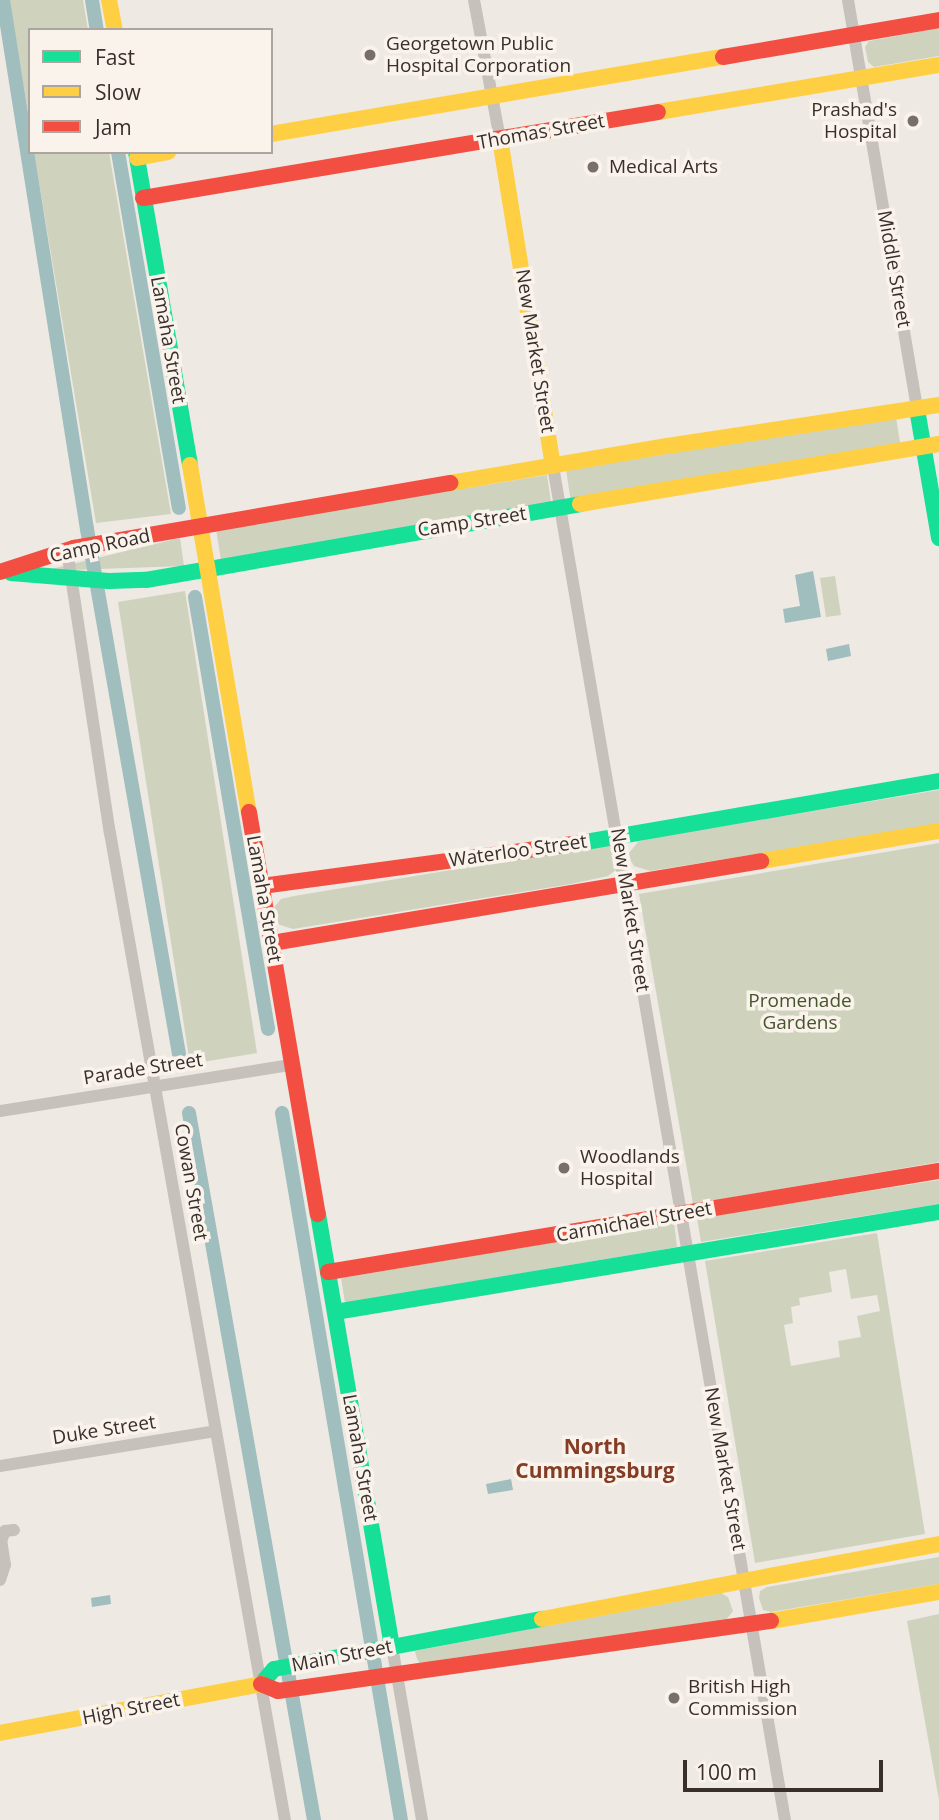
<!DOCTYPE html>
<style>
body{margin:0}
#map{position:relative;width:939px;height:1820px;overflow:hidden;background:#eee9e3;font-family:"Open Sans",sans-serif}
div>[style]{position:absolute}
.green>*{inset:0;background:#cfd3be}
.water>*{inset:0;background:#a0bebe}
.canal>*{height:14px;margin:-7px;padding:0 7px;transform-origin:7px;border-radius:7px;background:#a0bebe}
.street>*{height:12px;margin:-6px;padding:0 6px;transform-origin:6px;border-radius:6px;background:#c7c1bc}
.fast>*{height:16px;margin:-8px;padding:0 8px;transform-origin:8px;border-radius:8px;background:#16e098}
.slow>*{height:16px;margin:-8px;padding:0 8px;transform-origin:8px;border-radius:8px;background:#ffcf43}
.jam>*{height:16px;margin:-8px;padding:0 8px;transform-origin:8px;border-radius:8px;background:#f24e42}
.dots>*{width:19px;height:19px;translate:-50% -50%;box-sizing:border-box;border:4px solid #faf3eb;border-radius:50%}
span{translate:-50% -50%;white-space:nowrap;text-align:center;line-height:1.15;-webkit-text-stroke:7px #faf3eb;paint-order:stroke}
.poi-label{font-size:19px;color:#382e2a}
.left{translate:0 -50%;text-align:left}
.right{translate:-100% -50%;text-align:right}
.street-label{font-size:19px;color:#382e2a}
.park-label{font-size:19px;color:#47552e}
.neighbourhood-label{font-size:21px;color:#843c25;font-weight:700}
.legend{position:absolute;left:28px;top:28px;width:245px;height:126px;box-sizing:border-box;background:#faf3eb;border:2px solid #aca49e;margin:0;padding:9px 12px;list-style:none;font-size:21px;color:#382e2a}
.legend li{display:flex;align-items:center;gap:14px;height:35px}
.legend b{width:35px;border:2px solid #aca49e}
.scale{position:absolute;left:683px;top:1760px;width:200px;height:32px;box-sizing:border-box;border:4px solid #382e2a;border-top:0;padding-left:9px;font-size:21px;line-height:24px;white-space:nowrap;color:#382e2a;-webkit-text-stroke:5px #faf3eb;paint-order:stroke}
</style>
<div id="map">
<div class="green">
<i style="clip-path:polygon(9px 0,83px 0,88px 30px,30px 30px,30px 123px)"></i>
<i style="clip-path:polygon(939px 28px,939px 56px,874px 67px,868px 62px,865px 47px,869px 41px)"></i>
<i style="clip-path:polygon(34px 152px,109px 152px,171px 514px,96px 523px)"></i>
<i style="clip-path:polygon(896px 417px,900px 443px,571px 502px,566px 470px)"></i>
<i style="clip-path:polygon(547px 475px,551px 502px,221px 560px,216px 529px)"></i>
<i style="clip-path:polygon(180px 538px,184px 566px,43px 571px)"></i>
<i style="clip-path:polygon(835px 576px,841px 615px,826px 617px,820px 578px)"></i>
<i style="clip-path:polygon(185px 591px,257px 1053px,190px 1064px,118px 602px)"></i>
<i style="clip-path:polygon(939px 790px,939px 825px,650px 871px,634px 866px,631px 861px,629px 853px,638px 842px,651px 838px)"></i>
<i style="clip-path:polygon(939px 843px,939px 1162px,693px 1204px,639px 894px)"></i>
<i style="clip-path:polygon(609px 844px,614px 849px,617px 869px,608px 876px,571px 884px,293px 929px,277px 924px,272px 910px,281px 899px,294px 896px)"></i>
<i style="clip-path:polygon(939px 1180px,939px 1204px,701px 1242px,697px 1218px)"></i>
<i style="clip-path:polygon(674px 1222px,677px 1247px,345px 1303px,341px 1278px)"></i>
<i style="clip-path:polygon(evenodd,877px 1233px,925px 1534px,755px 1563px,705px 1261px,877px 1233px,846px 1269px,851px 1299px,877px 1295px,880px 1311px,857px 1316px,861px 1337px,838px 1341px,840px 1357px,791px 1366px,784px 1325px,793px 1323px,791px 1307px,800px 1305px,799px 1298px,832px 1292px,829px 1272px,846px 1269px)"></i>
<i style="clip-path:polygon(939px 1557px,939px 1584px,771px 1612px,763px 1610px,759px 1598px,760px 1591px,767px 1587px)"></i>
<i style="clip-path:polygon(721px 1593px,728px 1597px,733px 1611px,726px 1620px,421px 1665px,417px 1659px,415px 1651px)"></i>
<i style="clip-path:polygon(939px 1614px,939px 1800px,907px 1621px)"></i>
</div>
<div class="water">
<i style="clip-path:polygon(813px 571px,821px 617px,785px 623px,783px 609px,800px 606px,795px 575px)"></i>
<i style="clip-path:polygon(849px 644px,851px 656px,828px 661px,826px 649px)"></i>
<i style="clip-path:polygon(511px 1479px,513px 1490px,488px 1494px,486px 1484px)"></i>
<i style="clip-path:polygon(110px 1595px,111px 1604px,92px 1607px,91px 1598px)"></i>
</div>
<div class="canal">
<i style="left:3px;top:0;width:536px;rotate:80.98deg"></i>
<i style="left:87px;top:529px;width:533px;rotate:80.06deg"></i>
<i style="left:92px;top:0;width:30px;rotate:81deg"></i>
<i style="left:118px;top:152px;width:361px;rotate:80.3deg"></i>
<i style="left:195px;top:597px;width:438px;rotate:80.4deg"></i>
<i style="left:189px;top:1113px;width:718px;rotate:79.97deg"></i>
<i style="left:282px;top:1113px;width:717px;rotate:80.45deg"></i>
</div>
<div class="street">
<i style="left:474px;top:0;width:141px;rotate:79.4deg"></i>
<i style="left:848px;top:0;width:415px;rotate:80.4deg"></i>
<i style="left:553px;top:466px;width:1374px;rotate:80.28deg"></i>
<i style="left:67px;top:550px;width:286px;rotate:81.4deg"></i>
<i style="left:110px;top:833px;width:1002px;rotate:79.95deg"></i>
<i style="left:0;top:1111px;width:296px;rotate:-9deg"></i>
<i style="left:0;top:1466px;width:218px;rotate:-9.2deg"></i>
<i style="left:0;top:1580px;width:16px;rotate:-72deg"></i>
<i style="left:5px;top:1565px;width:24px;rotate:-99deg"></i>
<i style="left:1px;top:1541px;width:11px;rotate:-68deg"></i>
<i style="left:5px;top:1531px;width:9px;rotate:-6deg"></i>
<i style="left:392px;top:1646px;width:177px;rotate:80.2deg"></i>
</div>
<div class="fast">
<i style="left:136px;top:152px;width:318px;rotate:80.2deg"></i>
<i style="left:917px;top:409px;width:131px;rotate:80.3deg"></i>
<i style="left:11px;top:573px;width:98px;rotate:4.7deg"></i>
<i style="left:109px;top:581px;width:37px;rotate:-2deg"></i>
<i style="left:146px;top:580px;width:441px;rotate:-9.9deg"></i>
<i style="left:574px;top:844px;width:370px;rotate:-9.8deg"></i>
<i style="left:318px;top:1214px;width:438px;rotate:80.3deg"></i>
<i style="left:335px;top:1312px;width:612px;rotate:-9.4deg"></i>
<i style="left:261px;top:1684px;width:20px;rotate:-49deg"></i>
<i style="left:274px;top:1669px;width:273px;rotate:-10.6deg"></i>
</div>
<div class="slow">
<i style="left:109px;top:0;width:31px;rotate:79deg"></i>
<i style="left:658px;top:112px;width:285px;rotate:-9.5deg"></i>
<i style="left:271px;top:134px;width:459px;rotate:-9.7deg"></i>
<i style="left:500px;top:139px;width:331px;rotate:80.8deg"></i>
<i style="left:137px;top:158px;width:32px;rotate:-11deg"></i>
<i style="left:190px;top:465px;width:352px;rotate:80.4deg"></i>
<i style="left:450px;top:483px;width:220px;rotate:-9.7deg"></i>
<i style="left:667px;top:446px;width:275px;rotate:-8.6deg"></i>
<i style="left:580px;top:504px;width:364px;rotate:-9.5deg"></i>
<i style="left:761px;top:861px;width:181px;rotate:-9.6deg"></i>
<i style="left:542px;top:1619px;width:404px;rotate:-10.7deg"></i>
<i style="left:771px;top:1621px;width:170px;rotate:-9.8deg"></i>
<i style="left:0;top:1733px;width:266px;rotate:-10.6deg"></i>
</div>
<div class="jam">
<i style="left:723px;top:57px;width:219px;rotate:-9.7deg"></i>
<i style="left:143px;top:198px;width:522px;rotate:-9.48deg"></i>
<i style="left:0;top:572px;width:78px;rotate:-18deg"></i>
<i style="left:74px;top:548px;width:382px;rotate:-9.8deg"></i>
<i style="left:249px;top:812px;width:408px;rotate:80.3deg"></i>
<i style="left:262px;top:886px;width:315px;rotate:-7.7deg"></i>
<i style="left:272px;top:943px;width:496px;rotate:-9.5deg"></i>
<i style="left:328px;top:1272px;width:619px;rotate:-9.39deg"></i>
<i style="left:261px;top:1684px;width:18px;rotate:22deg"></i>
<i style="left:278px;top:1691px;width:498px;rotate:-8.1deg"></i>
</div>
<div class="dots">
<i style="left:370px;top:55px;background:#786f6b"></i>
<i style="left:913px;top:121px;background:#786f6b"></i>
<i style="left:593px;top:167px;background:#786f6b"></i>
<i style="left:564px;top:1168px;background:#786f6b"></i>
<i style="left:674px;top:1698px;background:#786f6b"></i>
</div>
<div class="poi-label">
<span class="left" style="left:386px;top:55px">Georgetown Public<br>Hospital Corporation</span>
<span class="right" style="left:897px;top:121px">Prashad's<br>Hospital</span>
<span class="left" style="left:609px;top:167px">Medical Arts</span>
<span class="left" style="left:580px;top:1168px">Woodlands<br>Hospital</span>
<span class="left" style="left:688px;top:1698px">British High<br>Commission</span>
</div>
<div class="street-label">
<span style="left:541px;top:132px;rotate:-10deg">Thomas Street</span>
<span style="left:894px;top:269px;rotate:80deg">Middle Street</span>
<span style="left:168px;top:340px;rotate:80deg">Lamaha Street</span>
<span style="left:535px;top:351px;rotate:81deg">New Market Street</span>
<span style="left:472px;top:522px;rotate:-9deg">Camp Street</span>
<span style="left:100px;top:546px;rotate:-12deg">Camp Road</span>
<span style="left:518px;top:851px;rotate:-8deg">Waterloo Street</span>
<span style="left:264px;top:899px;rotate:80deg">Lamaha Street</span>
<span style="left:630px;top:910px;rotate:81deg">New Market Street</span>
<span style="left:143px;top:1069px;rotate:-9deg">Parade Street</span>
<span style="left:191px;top:1182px;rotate:80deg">Cowan Street</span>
<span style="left:634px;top:1222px;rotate:-10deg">Carmichael Street</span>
<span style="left:104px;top:1430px;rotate:-9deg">Duke Street</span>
<span style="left:360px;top:1458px;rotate:80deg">Lamaha Street</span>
<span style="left:725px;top:1469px;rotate:80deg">New Market Street</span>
<span style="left:342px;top:1656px;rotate:-11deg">Main Street</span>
<span style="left:131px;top:1709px;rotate:-11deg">High Street</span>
</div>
<div class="park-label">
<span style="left:800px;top:1012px">Promenade<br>Gardens</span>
</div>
<div class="neighbourhood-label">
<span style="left:595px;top:1458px">North<br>Cummingsburg</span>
</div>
<ul class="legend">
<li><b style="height:9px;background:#16e098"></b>Fast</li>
<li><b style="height:9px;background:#ffcf43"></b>Slow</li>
<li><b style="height:9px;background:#f24e42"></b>Jam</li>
</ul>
<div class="scale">100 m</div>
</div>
